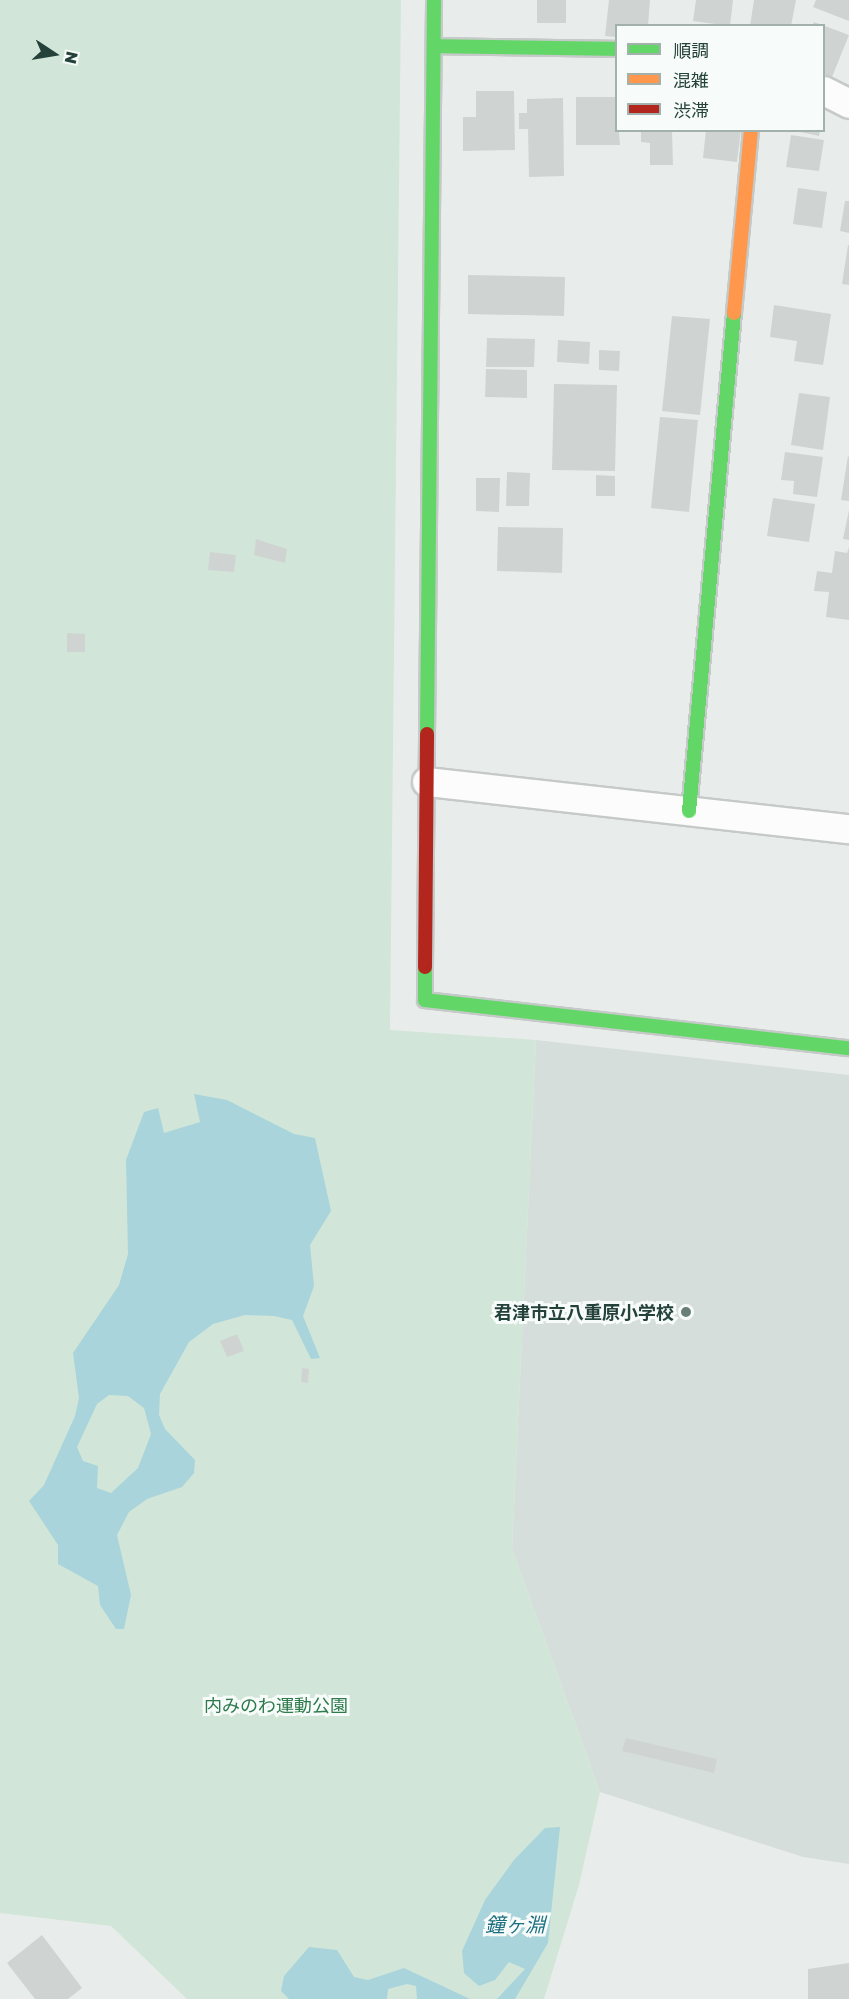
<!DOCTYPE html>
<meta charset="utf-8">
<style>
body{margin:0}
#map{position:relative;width:849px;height:1999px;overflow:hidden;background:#e8edeb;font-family:"Golos Text","Noto Sans JP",sans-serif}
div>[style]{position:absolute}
.built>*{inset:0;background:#d6dedb}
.green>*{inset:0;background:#d1e6d8}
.water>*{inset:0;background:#a9d4db}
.building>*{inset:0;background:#cfd4d2}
.roads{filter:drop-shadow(2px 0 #c5cac8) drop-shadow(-2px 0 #c5cac8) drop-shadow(0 2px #c5cac8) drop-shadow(0 -2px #c5cac8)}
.street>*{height:28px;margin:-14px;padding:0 14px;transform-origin:14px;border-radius:14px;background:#fcfcfc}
.fast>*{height:14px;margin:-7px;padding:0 7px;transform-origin:7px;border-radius:7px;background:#63d668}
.slow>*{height:14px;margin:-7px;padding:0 7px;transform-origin:7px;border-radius:7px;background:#ff974d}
.jam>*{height:14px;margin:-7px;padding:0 7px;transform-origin:7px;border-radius:7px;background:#b3261e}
.dots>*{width:16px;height:16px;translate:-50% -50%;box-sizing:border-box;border:3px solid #f7fbf9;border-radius:50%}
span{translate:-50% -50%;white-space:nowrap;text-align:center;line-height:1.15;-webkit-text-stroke:6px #f7fbf9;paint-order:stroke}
.poi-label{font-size:18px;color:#24423a;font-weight:700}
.right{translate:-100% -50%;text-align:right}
.park-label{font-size:18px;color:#2d7a4b}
.water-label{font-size:20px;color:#1c6f80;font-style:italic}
.legend{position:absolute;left:615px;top:24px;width:210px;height:108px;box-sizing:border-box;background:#f7fbf9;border:2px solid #a3b1ad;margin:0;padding:8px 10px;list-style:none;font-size:18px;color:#24423a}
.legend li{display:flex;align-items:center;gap:12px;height:30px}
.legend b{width:30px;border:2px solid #a3b1ad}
.north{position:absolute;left:24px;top:24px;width:60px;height:60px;-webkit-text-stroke:4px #f7fbf9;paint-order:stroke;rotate:102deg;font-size:16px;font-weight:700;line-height:24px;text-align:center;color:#24423a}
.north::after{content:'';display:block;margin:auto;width:21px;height:27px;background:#24423a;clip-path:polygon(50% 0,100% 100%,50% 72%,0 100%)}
</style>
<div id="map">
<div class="built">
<i style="clip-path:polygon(536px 1040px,849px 1075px,849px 1864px,803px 1857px,600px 1792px,512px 1549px)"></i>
</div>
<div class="green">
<i style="clip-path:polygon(0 0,401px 0,390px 1030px,536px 1040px,512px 1549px,600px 1792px,579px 1885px,544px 1999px,187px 1999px,111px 1926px,0 1913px)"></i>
</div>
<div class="water">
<i style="clip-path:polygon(evenodd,194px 1094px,227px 1100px,294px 1134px,315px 1138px,331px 1211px,310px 1245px,314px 1286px,303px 1316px,320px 1358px,311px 1359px,292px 1320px,274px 1316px,245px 1315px,213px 1324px,189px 1342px,160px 1394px,159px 1415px,165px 1429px,195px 1460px,194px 1473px,182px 1487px,147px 1499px,129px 1512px,117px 1535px,131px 1595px,124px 1629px,116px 1629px,100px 1605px,98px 1586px,58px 1564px,58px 1545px,29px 1501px,44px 1485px,75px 1416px,79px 1398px,73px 1353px,119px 1285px,128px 1254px,126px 1160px,144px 1112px,158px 1108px,164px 1133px,200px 1122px,194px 1094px,109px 1395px,128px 1396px,144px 1408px,151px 1434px,138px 1468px,111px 1493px,97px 1488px,98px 1466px,83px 1461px,77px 1447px,97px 1404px,109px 1395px)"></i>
<i style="clip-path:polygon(560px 1827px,548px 1943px,515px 1999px,497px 1999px,525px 1969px,509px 1962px,495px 1980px,479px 1986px,464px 1973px,462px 1951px,485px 1900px,514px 1860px,545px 1828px)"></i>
<i style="clip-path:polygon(309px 1947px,337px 1950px,354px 1977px,368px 1980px,404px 1968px,470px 1999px,417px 1999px,416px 1986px,407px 1984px,388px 1989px,387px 1999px,289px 1999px,281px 1991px,284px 1976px)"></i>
</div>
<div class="building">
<i style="clip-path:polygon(537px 0,566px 0,566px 23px,537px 23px)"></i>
<i style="clip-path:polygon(609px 0,650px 0,648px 26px,616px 26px,616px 37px,605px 36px)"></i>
<i style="clip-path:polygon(696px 0,733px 0,730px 26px,693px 21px)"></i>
<i style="clip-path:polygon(754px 0,796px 0,791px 26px,750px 26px)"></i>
<i style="clip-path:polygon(816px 0,849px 0,849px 21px,813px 7px)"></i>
<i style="clip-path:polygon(814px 22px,849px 35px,832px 77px,824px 74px,824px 26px,812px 26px)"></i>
<i style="clip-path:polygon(476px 91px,514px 91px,515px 150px,463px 151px,463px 117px,476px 117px)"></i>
<i style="clip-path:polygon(576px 97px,616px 97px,620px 145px,576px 145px)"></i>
<i style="clip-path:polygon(563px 98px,564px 176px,529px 177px,528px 129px,519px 129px,519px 113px,527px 113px,527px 99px)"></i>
<i style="clip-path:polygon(641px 130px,672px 130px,673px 165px,650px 165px,650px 143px,641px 142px)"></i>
<i style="clip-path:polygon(706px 130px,741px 130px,737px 162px,703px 158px)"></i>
<i style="clip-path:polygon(791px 130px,820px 130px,819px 136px)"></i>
<i style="clip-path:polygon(791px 135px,824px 140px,819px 171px,786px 167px)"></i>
<i style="clip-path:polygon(798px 188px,827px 192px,822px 228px,793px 224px)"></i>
<i style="clip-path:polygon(845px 201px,849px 201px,849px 233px,840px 231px)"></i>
<i style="clip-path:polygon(848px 245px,849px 245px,849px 285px,842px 284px)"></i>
<i style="clip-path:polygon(468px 275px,565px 277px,564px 316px,468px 314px)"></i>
<i style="clip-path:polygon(774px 305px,831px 314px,823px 365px,794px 361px,797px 341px,770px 337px)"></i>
<i style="clip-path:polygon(672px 316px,710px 319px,700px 415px,662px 411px)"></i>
<i style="clip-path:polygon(487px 338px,535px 339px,534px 367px,486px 367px)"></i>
<i style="clip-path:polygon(558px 340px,590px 342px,589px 364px,557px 362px)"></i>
<i style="clip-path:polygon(599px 350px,620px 351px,619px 371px,599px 370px)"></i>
<i style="clip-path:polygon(486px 369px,527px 370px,527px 398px,485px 397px)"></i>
<i style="clip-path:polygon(554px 384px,617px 385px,615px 471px,552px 470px)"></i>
<i style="clip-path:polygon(799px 393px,830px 397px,823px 450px,791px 445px)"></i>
<i style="clip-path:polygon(660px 417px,698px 420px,689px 512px,651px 508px)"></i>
<i style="clip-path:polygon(785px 452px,823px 457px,817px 497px,793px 494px,794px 481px,781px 480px)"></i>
<i style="clip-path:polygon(848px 456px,849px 457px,849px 501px,841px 500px)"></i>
<i style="clip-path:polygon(507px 472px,530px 473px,529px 506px,506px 506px)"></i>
<i style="clip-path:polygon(596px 475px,615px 476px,615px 496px,596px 496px)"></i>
<i style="clip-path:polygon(476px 478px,500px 478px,499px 512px,476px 511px)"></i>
<i style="clip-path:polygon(773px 498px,815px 504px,809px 542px,767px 536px)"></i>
<i style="clip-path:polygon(849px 510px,849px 540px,843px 539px)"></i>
<i style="clip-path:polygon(498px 527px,563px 528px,562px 573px,497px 571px)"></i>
<i style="clip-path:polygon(256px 539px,287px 549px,285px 563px,254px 555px)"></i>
<i style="clip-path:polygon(849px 547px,849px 620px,826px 617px,829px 592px,814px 591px,817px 571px,832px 573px,835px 551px,847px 553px)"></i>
<i style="clip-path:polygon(210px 552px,236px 555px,234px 572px,208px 570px)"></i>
<i style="clip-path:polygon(67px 633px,85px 634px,85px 652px,67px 652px)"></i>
<i style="clip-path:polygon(237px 1334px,244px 1351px,227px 1357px,220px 1341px)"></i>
<i style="clip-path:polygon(302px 1368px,309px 1369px,308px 1383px,301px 1382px)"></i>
<i style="clip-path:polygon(626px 1738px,717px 1759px,714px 1773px,622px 1751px)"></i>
<i style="clip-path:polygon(42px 1935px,82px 1988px,68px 1999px,35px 1999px,7px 1963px)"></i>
<i style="clip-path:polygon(849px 1963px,849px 1999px,808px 1999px,808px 1969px)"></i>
</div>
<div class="roads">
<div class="street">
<i style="left:824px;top:91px;width:28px;rotate:27deg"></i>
<i style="left:427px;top:782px;width:425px;rotate:6.4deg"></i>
</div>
<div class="fast">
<i style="left:434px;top:46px;width:182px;rotate:0.9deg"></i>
<i style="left:427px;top:734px;width:734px;rotate:-89.45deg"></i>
<i style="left:689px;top:811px;width:500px;rotate:-84.84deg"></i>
<i style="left:425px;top:967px;width:33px;rotate:90deg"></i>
<i style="left:425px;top:1000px;width:427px;rotate:6.5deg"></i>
</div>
<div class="slow">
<i style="left:734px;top:313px;width:184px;rotate:-84.7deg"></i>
</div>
<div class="jam">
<i style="left:425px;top:967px;width:233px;rotate:-89.5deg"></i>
</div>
</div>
<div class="dots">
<i style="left:686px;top:1312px;background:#697e78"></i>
</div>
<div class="poi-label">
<span class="right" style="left:674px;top:1312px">君津市立八重原小学校</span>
</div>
<div class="park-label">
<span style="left:276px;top:1705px">内みのわ運動公園</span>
</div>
<div class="water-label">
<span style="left:515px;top:1924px">鐘ヶ淵</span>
</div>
<ul class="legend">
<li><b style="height:8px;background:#63d668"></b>順調</li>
<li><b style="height:8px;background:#ff974d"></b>混雑</li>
<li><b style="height:8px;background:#b3261e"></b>渋滞</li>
</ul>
<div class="north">N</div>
</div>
